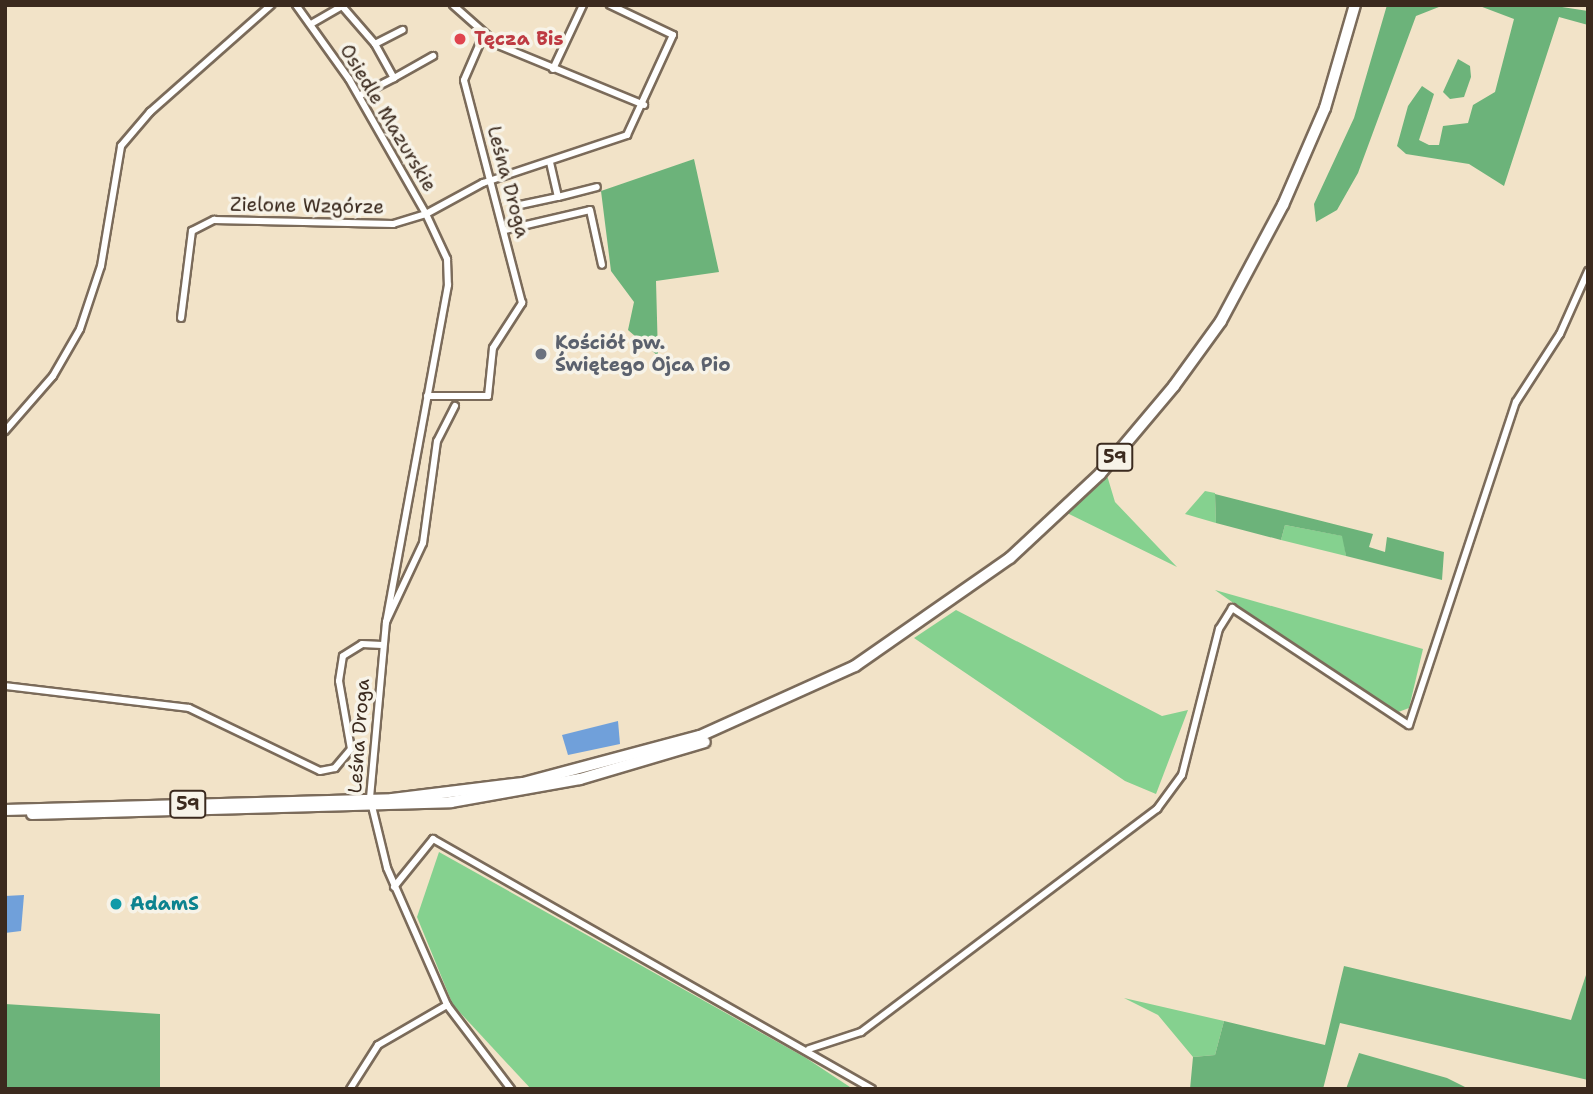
<!DOCTYPE html>
<meta charset="utf-8">
<style>
body{margin:0}
#map{position:relative;width:1593px;height:1094px;overflow:hidden;background:#f2e3c8;font-family:"Shantell Sans",sans-serif}
div>[style]{position:absolute}
.green>*{inset:0;background:#85d18f}
.forest>*{inset:0;background:#6cb37a}
.water>*{inset:0;background:#70a0da}
.roads{filter:drop-shadow(2px 0 #7b6b5a) drop-shadow(-2px 0 #7b6b5a) drop-shadow(0 2px #7b6b5a) drop-shadow(0 -2px #7b6b5a)}
.minor>*{height:6px;margin:-3px;padding:0 3px;transform-origin:3px;border-radius:3px;background:#fff}
.primary>*{height:10px;margin:-5px;padding:0 5px;transform-origin:5px;border-radius:5px;background:#fff}
.dots>*{width:19px;height:19px;translate:-50% -50%;box-sizing:border-box;border:4px solid #f7f3e8;border-radius:50%}
span{translate:-50% -50%;white-space:nowrap;text-align:center;line-height:1.15;-webkit-text-stroke:7px #f7f3e8;paint-order:stroke}
.shield-label span{padding:2px 5px;background:#f7f3e8;border:2px solid;border-radius:5px;-webkit-text-stroke-width:0}
.shield-label{font-size:18px;color:#3b2a1e;font-weight:700}
.health-label{font-size:19px;color:#be3a42;font-weight:700}
.left{translate:0 -50%;text-align:left}
.street-label{font-size:19px;color:#3b2a1e}
.worship-label{font-size:19px;color:#5b616d;font-weight:700}
.culture-label{font-size:19px;color:#0d838f;font-weight:700}
.frame{position:absolute;inset:0;border:7px solid #3b2a1e;pointer-events:none}
</style>
<div id="map">
<div class="green">
<i style="clip-path:polygon(1106px 472px,1115px 502px,1177px 567px,1067px 513px)"></i>
<i style="clip-path:polygon(1205px 491px,1215px 493px,1216px 523px,1185px 514px)"></i>
<i style="clip-path:polygon(1285px 525px,1343px 536px,1346px 556px,1281px 540px)"></i>
<i style="clip-path:polygon(1215px 590px,1423px 649px,1409px 708px,1393px 714px,1379px 706px)"></i>
<i style="clip-path:polygon(956px 610px,1162px 716px,1188px 710px,1156px 794px,1125px 781px,914px 638px)"></i>
<i style="clip-path:polygon(439px 852px,806px 1058px,853px 1089px,531px 1089px,453px 1005px,417px 917px)"></i>
<i style="clip-path:polygon(1124px 998px,1224px 1021px,1215px 1055px,1193px 1057px,1158px 1015px)"></i>
</div>
<div class="forest">
<i style="clip-path:polygon(1387px 5px,1444px 5px,1416px 16px,1358px 173px,1337px 210px,1316px 222px,1314px 204px,1354px 118px)"></i>
<i style="clip-path:polygon(1477px 5px,1549px 5px,1588px 11px,1588px 25px,1559px 17px,1504px 186px,1469px 164px,1406px 154px,1397px 146px,1408px 106px,1422px 86px,1434px 94px,1419px 140px,1429px 145px,1439px 145px,1443px 126px,1468px 123px,1473px 105px,1495px 92px,1514px 19px)"></i>
<i style="clip-path:polygon(1458px 59px,1470px 66px,1471px 77px,1464px 97px,1450px 99px,1443px 92px)"></i>
<i style="clip-path:polygon(694px 159px,719px 272px,656px 281px,658px 356px,628px 330px,634px 302px,611px 271px,601px 191px)"></i>
<i style="clip-path:polygon(1215px 494px,1373px 534px,1369px 547px,1385px 552px,1387px 537px,1444px 552px,1442px 580px,1346px 556px,1342px 536px,1285px 525px,1281px 540px,1216px 523px)"></i>
<i style="clip-path:polygon(1344px 966px,1571px 1020px,1588px 969px,1588px 1080px,1340px 1023px,1323px 1089px,1190px 1089px,1193px 1057px,1215px 1055px,1224px 1021px,1325px 1045px)"></i>
<i style="clip-path:polygon(5px 1004px,160px 1014px,160px 1089px,5px 1089px)"></i>
<i style="clip-path:polygon(1359px 1053px,1447px 1078px,1465px 1087px,1346px 1089px)"></i>
</div>
<div class="water">
<i style="clip-path:polygon(618px 721px,620px 744px,568px 755px,562px 735px)"></i>
<i style="clip-path:polygon(24px 895px,21px 931px,5px 933px,5px 896px)"></i>
</div>
<div class="roads">
<div class="minor">
<i style="left:296px;top:5px;width:91px;rotate:54.4deg"></i>
<i style="left:349px;top:79px;width:155px;rotate:60.3deg"></i>
<i style="left:426px;top:214px;width:65px;rotate:-28.5deg"></i>
<i style="left:483px;top:183px;width:152px;rotate:-18.4deg"></i>
<i style="left:627px;top:135px;width:110px;rotate:-65.3deg"></i>
<i style="left:673px;top:35px;width:70px;rotate:-154.5deg"></i>
<i style="left:453px;top:5px;width:60px;rotate:41.6deg"></i>
<i style="left:498px;top:45px;width:158px;rotate:22.3deg"></i>
<i style="left:311px;top:24px;width:36px;rotate:-30deg"></i>
<i style="left:342px;top:6px;width:50px;rotate:49deg"></i>
<i style="left:375px;top:44px;width:39px;rotate:61deg"></i>
<i style="left:394px;top:78px;width:39px;rotate:153deg"></i>
<i style="left:375px;top:44px;width:31px;rotate:-27deg"></i>
<i style="left:553px;top:69px;width:71px;rotate:-64.9deg"></i>
<i style="left:394px;top:78px;width:45px;rotate:-29.4deg"></i>
<i style="left:558px;top:197px;width:40px;rotate:-14.4deg"></i>
<i style="left:520px;top:205px;width:39px;rotate:-12deg"></i>
<i style="left:558px;top:197px;width:35px;rotate:-103deg"></i>
<i style="left:505px;top:230px;width:87px;rotate:-13.2deg"></i>
<i style="left:590px;top:210px;width:56px;rotate:77.7deg"></i>
<i style="left:181px;top:318px;width:88px;rotate:-82.8deg"></i>
<i style="left:192px;top:231px;width:25px;rotate:-27deg"></i>
<i style="left:214px;top:220px;width:179px;rotate:1.3deg"></i>
<i style="left:393px;top:224px;width:34px;rotate:-17deg"></i>
<i style="left:426px;top:214px;width:50px;rotate:65deg"></i>
<i style="left:447px;top:259px;width:26px;rotate:88deg"></i>
<i style="left:448px;top:285px;width:343px;rotate:100.4deg"></i>
<i style="left:427px;top:396px;width:61px"></i>
<i style="left:488px;top:396px;width:48px;rotate:-84.1deg"></i>
<i style="left:493px;top:348px;width:54px;rotate:-57.2deg"></i>
<i style="left:522px;top:303px;width:230px;rotate:-104.6deg"></i>
<i style="left:464px;top:80px;width:48px;rotate:-66.6deg"></i>
<i style="left:455px;top:406px;width:39px;rotate:117deg"></i>
<i style="left:437px;top:441px;width:103px;rotate:97.8deg"></i>
<i style="left:423px;top:543px;width:87px;rotate:115.1deg"></i>
<i style="left:386px;top:622px;width:177px;rotate:95.2deg"></i>
<i style="left:370px;top:798px;width:72px;rotate:76.3deg"></i>
<i style="left:387px;top:868px;width:150px;rotate:66.3deg"></i>
<i style="left:447px;top:1005px;width:106px;rotate:52.7deg"></i>
<i style="left:5px;top:431px;width:73px;rotate:-48.9deg"></i>
<i style="left:53px;top:376px;width:54px;rotate:-60.1deg"></i>
<i style="left:80px;top:329px;width:66px;rotate:-71.6deg"></i>
<i style="left:101px;top:266px;width:122px;rotate:-80.5deg"></i>
<i style="left:121px;top:146px;width:45px;rotate:-49.5deg"></i>
<i style="left:150px;top:112px;width:162px;rotate:-41.5deg"></i>
<i style="left:5px;top:686px;width:185px;rotate:6.8deg"></i>
<i style="left:189px;top:708px;width:145px;rotate:25.7deg"></i>
<i style="left:320px;top:771px;width:15px;rotate:-11deg"></i>
<i style="left:335px;top:768px;width:25px;rotate:-50deg"></i>
<i style="left:351px;top:749px;width:69px;rotate:-100deg"></i>
<i style="left:339px;top:681px;width:25px;rotate:-81deg"></i>
<i style="left:343px;top:656px;width:22px;rotate:-32deg"></i>
<i style="left:362px;top:644px;width:20px;rotate:3deg"></i>
<i style="left:394px;top:887px;width:62px;rotate:-50.9deg"></i>
<i style="left:433px;top:839px;width:505px;rotate:29.66deg"></i>
<i style="left:809px;top:1049px;width:55px;rotate:-18.1deg"></i>
<i style="left:861px;top:1032px;width:371px;rotate:-37deg"></i>
<i style="left:1157px;top:809px;width:42px;rotate:-53.7deg"></i>
<i style="left:1182px;top:775px;width:151px;rotate:-75.8deg"></i>
<i style="left:1219px;top:629px;width:25px;rotate:-58deg"></i>
<i style="left:1232px;top:608px;width:212px;rotate:33.5deg"></i>
<i style="left:1409px;top:725px;width:340px;rotate:-71.7deg"></i>
<i style="left:1516px;top:402px;width:81px;rotate:-57.1deg"></i>
<i style="left:1560px;top:334px;width:69px;rotate:-66deg"></i>
<i style="left:350px;top:1089px;width:52px;rotate:-57.5deg"></i>
<i style="left:378px;top:1045px;width:80px;rotate:-30.1deg"></i>
</div>
<div class="primary">
<i style="left:5px;top:810px;width:387px;rotate:-1.6deg"></i>
<i style="left:392px;top:799px;width:132px;rotate:-7deg"></i>
<i style="left:523px;top:783px;width:183px;rotate:-14.9deg"></i>
<i style="left:700px;top:736px;width:170px;rotate:-24.3deg"></i>
<i style="left:855px;top:666px;width:189px;rotate:-34.9deg"></i>
<i style="left:1010px;top:558px;width:123px;rotate:-43deg"></i>
<i style="left:1100px;top:474px;width:115px;rotate:-49.9deg"></i>
<i style="left:1174px;top:386px;width:80px;rotate:-54.1deg"></i>
<i style="left:1221px;top:321px;width:132px;rotate:-61.9deg"></i>
<i style="left:1283px;top:205px;width:106px;rotate:-66.6deg"></i>
<i style="left:1325px;top:108px;width:107px;rotate:-73.8deg"></i>
<i style="left:32px;top:814px;width:419px;rotate:-1.6deg"></i>
<i style="left:451px;top:802px;width:131px;rotate:-10.1deg"></i>
<i style="left:580px;top:779px;width:130px;rotate:-16.5deg"></i>
</div>
</div>
<div class="dots">
<i style="left:460px;top:39px;background:#e0444e"></i>
<i style="left:541px;top:354px;background:#6b7280"></i>
<i style="left:116px;top:904px;background:#0f9aa8"></i>
</div>
<div class="shield-label">
<span style="left:1115px;top:457px">59</span>
<span style="left:188px;top:804px">59</span>
</div>
<div class="health-label">
<span class="left" style="left:474px;top:39px">Tęcza Bis</span>
</div>
<div class="street-label">
<span style="left:388px;top:118px;rotate:59deg">Osiedle Mazurskie</span>
<span style="left:508px;top:182px;rotate:75deg">Leśna Droga</span>
<span style="left:307px;top:206px;rotate:1deg">Zielone Wzgórze</span>
<span style="left:359px;top:736px;rotate:-86deg">Leśna Droga</span>
</div>
<div class="worship-label">
<span class="left" style="left:555px;top:354px">Kościół pw.<br>Świętego Ojca Pio</span>
</div>
<div class="culture-label">
<span class="left" style="left:130px;top:904px">AdamS</span>
</div>
<div class="frame"></div>
</div>
